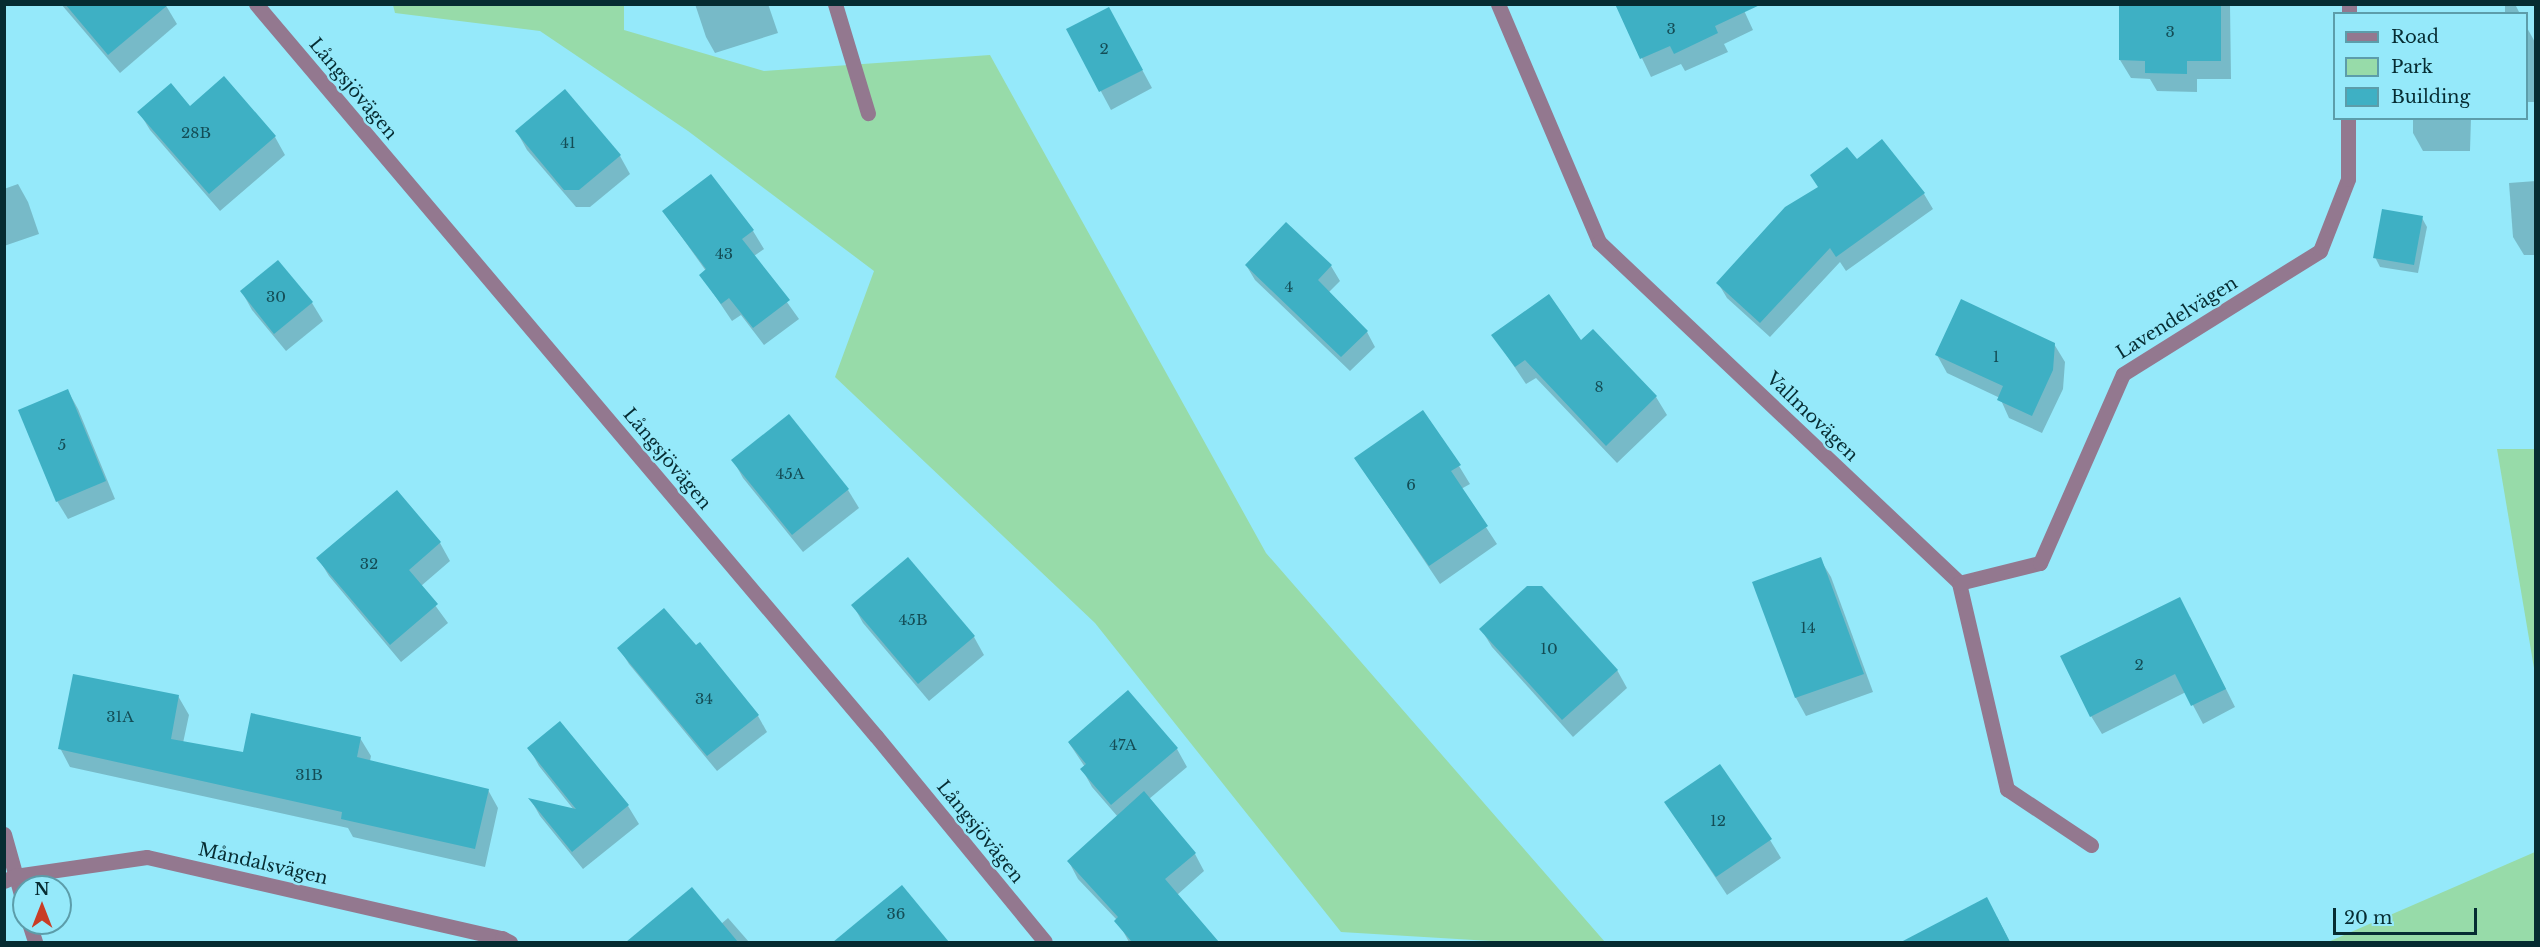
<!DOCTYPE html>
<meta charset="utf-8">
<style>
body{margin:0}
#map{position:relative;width:2540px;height:947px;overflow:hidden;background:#95e9fa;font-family:"Libre Baskerville",serif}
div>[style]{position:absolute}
.green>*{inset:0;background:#97dba9}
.shadow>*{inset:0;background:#0003}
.building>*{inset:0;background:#3eb0c4}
.minor>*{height:15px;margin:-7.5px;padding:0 7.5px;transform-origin:7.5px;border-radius:7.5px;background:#93788f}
span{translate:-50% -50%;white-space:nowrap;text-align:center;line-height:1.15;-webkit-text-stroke:5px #95e9fa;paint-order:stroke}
.number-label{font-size:15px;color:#144d56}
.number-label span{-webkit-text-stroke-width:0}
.street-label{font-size:18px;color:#062c32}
.frame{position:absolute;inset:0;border:6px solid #062c32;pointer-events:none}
.legend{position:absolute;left:2333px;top:12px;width:195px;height:108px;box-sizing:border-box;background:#95e9fa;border:2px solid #5c9daa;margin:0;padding:8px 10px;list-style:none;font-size:18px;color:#062c32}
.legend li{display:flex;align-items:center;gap:12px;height:30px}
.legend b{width:30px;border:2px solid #5c9daa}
.north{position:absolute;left:12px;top:875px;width:60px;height:60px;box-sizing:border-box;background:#95e9fa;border:2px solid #5c9daa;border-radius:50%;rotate:0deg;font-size:16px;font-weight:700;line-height:24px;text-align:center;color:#062c32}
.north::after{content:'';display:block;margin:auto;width:21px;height:27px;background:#c83d26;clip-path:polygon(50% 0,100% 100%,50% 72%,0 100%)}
.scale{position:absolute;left:2333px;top:908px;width:144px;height:27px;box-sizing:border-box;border:3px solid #062c32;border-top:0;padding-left:8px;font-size:18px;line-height:21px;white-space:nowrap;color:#062c32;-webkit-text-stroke:4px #95e9fa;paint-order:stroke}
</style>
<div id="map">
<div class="green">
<i style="clip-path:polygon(393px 5px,624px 5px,624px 30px,764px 71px,990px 55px,1266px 553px,1605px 942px,1507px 942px,1341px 932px,1095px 623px,835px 377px,874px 271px,688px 131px,540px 31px,395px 13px)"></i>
<i style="clip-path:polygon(2497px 449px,2535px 449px,2535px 674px)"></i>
<i style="clip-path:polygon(2535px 852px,2535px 942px,2328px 942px)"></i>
</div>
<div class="shadow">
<i style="clip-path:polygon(61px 4px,165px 4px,177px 24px,120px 73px)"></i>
<i style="clip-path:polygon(695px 4px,768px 4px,778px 33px,715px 53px,706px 37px)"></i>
<i style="clip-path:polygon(1616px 4px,1741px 4px,1753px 30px,1724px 44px,1728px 52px,1685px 71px,1681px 64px,1651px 77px)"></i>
<i style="clip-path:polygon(2121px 4px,2230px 4px,2231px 79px,2197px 79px,2197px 92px,2157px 91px,2150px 79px,2131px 78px,2120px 60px)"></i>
<i style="clip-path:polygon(2505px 4px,2515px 4px,2520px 14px,2505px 14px)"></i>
<i style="clip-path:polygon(2526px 26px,2536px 44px,2536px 102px,2526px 102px)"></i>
<i style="clip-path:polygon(1119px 27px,1152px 88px,1111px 110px,1068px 30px)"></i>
<i style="clip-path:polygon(224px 78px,275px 137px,285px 155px,220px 211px,150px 130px,139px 112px,190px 108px)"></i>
<i style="clip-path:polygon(2413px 118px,2471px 118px,2470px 151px,2423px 151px,2413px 133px)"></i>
<i style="clip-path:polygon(517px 132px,620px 156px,630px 174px,590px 207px,576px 207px,527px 150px)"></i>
<i style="clip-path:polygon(1881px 142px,1924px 194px,1933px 209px,1846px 271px,1840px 262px,1770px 337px,1727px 298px,1718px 283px)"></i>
<i style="clip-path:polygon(2536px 181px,2536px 255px,2524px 255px,2513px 237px,2509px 183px)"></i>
<i style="clip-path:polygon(18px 184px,28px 202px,39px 234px,4px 246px,4px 189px)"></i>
<i style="clip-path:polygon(664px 212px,753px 231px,764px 249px,754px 256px,799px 319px,764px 345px,741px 315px,732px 321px,701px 275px,706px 271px)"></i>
<i style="clip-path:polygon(2422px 218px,2427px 227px,2418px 273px,2380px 267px,2375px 257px)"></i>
<i style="clip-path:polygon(1246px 265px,1331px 266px,1340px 281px,1328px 293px,1367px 332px,1375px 347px,1350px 371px,1255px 280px)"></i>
<i style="clip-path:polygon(242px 292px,312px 303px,323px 321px,286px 351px,252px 310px)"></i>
<i style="clip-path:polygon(1593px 331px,1656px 397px,1667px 415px,1617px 463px,1536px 378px,1526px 384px,1493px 335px,1581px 342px)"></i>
<i style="clip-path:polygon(2054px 344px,2065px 362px,2063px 389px,2042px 433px,2009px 418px,2000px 398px,1947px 373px,1937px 355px)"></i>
<i style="clip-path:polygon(68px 391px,78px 409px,115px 499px,68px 519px,57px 501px)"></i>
<i style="clip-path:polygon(789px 416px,848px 490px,859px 508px,803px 552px,743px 478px,733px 460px)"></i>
<i style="clip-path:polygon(1356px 459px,1459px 466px,1470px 484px,1461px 489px,1497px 544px,1440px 584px)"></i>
<i style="clip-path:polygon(397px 492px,440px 543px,450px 561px,421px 586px,448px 623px,401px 662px,329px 576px,318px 558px)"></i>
<i style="clip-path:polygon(1820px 559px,1831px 577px,1873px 692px,1806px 716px,1796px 698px,1754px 582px)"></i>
<i style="clip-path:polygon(853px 605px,974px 637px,984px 655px,929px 701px,863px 623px)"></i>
<i style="clip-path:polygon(2190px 617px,2235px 707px,2203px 724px,2186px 692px,2102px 734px,2091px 716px)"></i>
<i style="clip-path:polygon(1481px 629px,1617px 670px,1627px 688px,1573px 737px,1492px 647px)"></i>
<i style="clip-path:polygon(696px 647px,758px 716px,767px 732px,717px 771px,629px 664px,619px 648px)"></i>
<i style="clip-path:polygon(178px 696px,189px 715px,183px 743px,244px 754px,360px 738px,371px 756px,370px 761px,488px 790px,498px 808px,485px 867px,353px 837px,348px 828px,70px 767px,60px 748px)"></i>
<i style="clip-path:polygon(560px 723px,628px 806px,639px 824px,583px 869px,540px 816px,531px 800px,574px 810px,539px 766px,529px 748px)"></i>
<i style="clip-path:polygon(1069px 743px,1177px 749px,1187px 767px,1149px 799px,1195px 854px,1204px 871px,1177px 895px,1217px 942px,1129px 942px,1117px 920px,1078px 879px,1069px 862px,1118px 817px,1092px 787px,1082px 769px,1085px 767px)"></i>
<i style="clip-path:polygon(1666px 803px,1770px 840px,1781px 858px,1727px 895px)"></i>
<i style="clip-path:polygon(901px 887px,947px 942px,835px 942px)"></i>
<i style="clip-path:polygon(1997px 917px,2010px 942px,1936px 942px,1929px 929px)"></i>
<i style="clip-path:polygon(728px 918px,749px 942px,649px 942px,642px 930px,721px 924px)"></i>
</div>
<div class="building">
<i style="clip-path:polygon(65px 4px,169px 4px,108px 55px)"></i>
<i style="clip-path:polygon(1615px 4px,1762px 4px,1715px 26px,1718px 33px,1674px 54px,1670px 46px,1640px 59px)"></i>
<i style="clip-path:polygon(2119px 4px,2221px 4px,2221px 61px,2187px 61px,2187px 74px,2145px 73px,2145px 61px,2119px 60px)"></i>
<i style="clip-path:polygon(1109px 7px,1143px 70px,1099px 92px,1066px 29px)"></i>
<i style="clip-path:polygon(224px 76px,276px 136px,209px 194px,137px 112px,171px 83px,190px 106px)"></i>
<i style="clip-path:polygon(565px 89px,621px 155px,579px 190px,564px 190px,515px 131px)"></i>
<i style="clip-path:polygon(1882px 139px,1925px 193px,1836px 257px,1830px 248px,1760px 323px,1716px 283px,1785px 207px,1818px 187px,1810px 175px,1847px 147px,1857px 159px)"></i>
<i style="clip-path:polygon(711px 174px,754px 230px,742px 239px,790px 300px,753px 328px,729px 298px,721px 304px,699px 275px,706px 269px,662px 211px)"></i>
<i style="clip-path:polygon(2382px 209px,2423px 216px,2414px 265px,2373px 258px)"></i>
<i style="clip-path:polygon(1286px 222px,1332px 265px,1318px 280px,1368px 331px,1341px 357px,1245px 265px)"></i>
<i style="clip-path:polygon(278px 260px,313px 302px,274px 334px,240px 291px)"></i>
<i style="clip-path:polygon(1549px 294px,1581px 340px,1593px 329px,1657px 396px,1606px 446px,1525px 360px,1515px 367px,1491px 335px)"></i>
<i style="clip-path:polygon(1961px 299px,2055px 343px,2053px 370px,2032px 416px,1997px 400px,2003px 386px,1935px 355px)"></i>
<i style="clip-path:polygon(68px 389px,106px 481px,56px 502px,18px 410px)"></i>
<i style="clip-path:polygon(1423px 410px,1461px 465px,1451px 471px,1488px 526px,1429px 566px,1354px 458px)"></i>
<i style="clip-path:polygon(789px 414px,849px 489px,792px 535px,731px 460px)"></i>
<i style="clip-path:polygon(397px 490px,441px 542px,409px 570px,438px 604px,390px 645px,316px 558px)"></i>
<i style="clip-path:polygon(908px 557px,975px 636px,918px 684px,851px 605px)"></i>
<i style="clip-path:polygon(1821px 557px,1864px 674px,1795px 698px,1752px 582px)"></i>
<i style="clip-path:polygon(1527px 586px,1542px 586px,1618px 670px,1562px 720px,1479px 629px)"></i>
<i style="clip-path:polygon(2180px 597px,2226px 689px,2191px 706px,2175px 674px,2090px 717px,2060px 656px)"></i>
<i style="clip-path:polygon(664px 608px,696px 645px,700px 642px,759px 715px,707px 756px,617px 648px)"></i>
<i style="clip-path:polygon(73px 674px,179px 695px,171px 739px,243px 752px,251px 713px,361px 737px,357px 757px,489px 789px,475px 849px,341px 819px,342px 812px,58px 749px)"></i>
<i style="clip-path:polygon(1128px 690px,1178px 748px,1111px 805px,1080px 769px,1086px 764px,1068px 742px)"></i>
<i style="clip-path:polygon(560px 721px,629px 805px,572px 852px,528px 798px,576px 809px,527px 748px)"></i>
<i style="clip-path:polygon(1720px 764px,1772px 839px,1716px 877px,1664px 802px)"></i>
<i style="clip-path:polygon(1144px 791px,1196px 853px,1165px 879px,1219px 942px,1132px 942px,1114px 921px,1118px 917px,1067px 861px)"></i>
<i style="clip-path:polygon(902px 885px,949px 942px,833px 942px)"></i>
<i style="clip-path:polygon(692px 887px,738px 942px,626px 942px)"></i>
<i style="clip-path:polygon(1987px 897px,2010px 942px,1901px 942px)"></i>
</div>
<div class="minor">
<i style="left:256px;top:4px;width:959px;rotate:49.74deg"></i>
<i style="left:876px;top:736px;width:266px;rotate:50.6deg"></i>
<i style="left:835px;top:4px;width:114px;rotate:73.2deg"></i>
<i style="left:1498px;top:4px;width:259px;rotate:67deg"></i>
<i style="left:1599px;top:242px;width:496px;rotate:43.4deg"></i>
<i style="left:1959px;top:583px;width:212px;rotate:76.9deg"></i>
<i style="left:2007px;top:789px;width:101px;rotate:33.7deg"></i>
<i style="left:2349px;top:14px;width:10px;rotate:-90deg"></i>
<i style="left:1959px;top:583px;width:83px;rotate:-13.9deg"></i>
<i style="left:2040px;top:563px;width:206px;rotate:-66.3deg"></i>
<i style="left:2123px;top:374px;width:232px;rotate:-32deg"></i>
<i style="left:2320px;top:251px;width:77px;rotate:-68.7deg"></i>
<i style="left:2348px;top:179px;width:61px;rotate:-90deg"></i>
<i style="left:4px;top:834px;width:74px;rotate:74.3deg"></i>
<i style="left:4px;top:881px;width:12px;rotate:-24deg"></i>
<i style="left:15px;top:876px;width:133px;rotate:-8.2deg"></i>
<i style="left:147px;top:857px;width:364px;rotate:12.9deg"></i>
<i style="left:502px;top:938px;width:9px;rotate:27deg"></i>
<i style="left:29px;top:923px;width:20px;rotate:72deg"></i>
</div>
<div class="number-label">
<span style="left:1671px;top:29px">3</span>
<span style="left:2170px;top:32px">3</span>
<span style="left:1104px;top:49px">2</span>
<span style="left:196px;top:133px">28B</span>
<span style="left:568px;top:143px">41</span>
<span style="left:724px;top:254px">43</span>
<span style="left:1289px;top:287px">4</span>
<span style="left:276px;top:297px">30</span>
<span style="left:1996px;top:357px">1</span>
<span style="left:1599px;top:387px">8</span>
<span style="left:62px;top:445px">5</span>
<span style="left:790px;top:474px">45A</span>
<span style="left:1411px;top:485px">6</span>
<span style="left:369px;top:564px">32</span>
<span style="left:913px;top:620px">45B</span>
<span style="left:1808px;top:628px">14</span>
<span style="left:1549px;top:649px">10</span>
<span style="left:2139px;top:665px">2</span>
<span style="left:704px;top:699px">34</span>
<span style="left:120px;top:717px">31A</span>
<span style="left:1123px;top:745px">47A</span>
<span style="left:309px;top:775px">31B</span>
<span style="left:1718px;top:821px">12</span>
<span style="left:896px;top:914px">36</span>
</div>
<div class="street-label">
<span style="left:353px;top:89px;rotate:50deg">Långsjövägen</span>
<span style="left:2177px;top:318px;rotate:-32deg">Lavendelvägen</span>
<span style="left:1812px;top:417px;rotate:44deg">Vallmovägen</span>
<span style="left:667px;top:459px;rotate:50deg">Långsjövägen</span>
<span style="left:980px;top:832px;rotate:51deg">Långsjövägen</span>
<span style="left:263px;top:864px;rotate:13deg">Måndalsvägen</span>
</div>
<div class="frame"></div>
<ul class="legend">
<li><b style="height:8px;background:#93788f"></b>Road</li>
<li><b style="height:16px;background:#97dba9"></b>Park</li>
<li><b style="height:16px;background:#3eb0c4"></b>Building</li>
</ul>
<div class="north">N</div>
<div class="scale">20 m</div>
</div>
